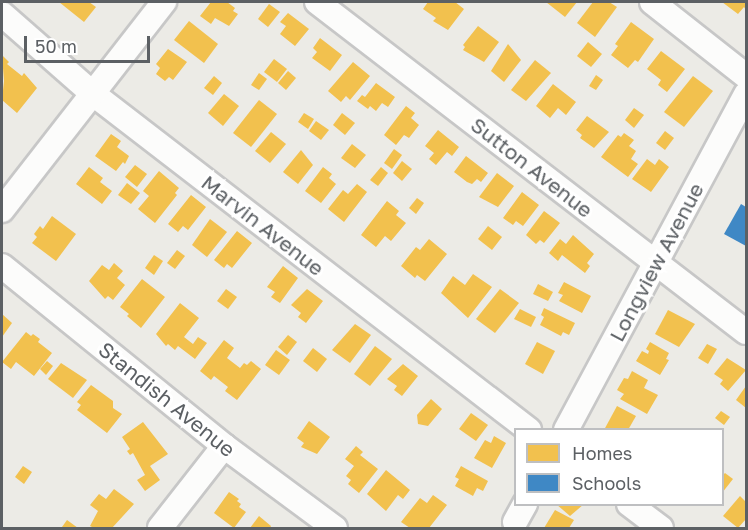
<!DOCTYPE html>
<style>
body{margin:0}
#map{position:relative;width:748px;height:530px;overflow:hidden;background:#ecebe6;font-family:"Golos Text",sans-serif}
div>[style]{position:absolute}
.homes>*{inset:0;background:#f2c14e}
.schools>*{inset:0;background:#3f88c5}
.roads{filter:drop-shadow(2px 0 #c7c7c7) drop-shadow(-2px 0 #c7c7c7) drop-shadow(0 2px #c7c7c7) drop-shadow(0 -2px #c7c7c7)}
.minor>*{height:24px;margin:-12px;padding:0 12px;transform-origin:12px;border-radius:12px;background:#fcfcfb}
span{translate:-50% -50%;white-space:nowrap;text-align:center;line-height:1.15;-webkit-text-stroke:6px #fff;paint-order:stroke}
.street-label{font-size:21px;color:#5c6064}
.frame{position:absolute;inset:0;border:3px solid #5c6064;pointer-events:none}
.legend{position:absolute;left:514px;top:428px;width:210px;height:78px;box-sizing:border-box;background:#fff;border:2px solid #bebfc1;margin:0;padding:8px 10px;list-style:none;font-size:18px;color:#5c6064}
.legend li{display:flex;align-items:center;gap:12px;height:30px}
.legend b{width:30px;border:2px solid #bebfc1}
.scale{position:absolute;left:24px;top:36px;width:126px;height:27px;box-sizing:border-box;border:3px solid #5c6064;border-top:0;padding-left:8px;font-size:18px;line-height:21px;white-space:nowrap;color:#5c6064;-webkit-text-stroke:4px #fff;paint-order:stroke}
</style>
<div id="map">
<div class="homes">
<i style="clip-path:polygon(59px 2px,89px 2px,96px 7px,84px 22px)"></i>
<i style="clip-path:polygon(211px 2px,227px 2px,235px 8px,233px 11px,238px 14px,229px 26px,215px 18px,211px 24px,200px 16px)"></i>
<i style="clip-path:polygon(428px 2px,455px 2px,464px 9px,448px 30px,433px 21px,436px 18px,423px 9px)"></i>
<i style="clip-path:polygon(546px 2px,577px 2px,565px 17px)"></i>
<i style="clip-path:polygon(593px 2px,609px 2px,617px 7px,595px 37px,577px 23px)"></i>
<i style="clip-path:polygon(722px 2px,746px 2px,746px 10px,744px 7px,738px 14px)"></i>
<i style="clip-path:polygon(269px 4px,280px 12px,268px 27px,258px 19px)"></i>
<i style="clip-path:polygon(288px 13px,309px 29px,295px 46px,280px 34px,286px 26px,280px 22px)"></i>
<i style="clip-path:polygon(189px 21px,218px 44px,204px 63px,174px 40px)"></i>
<i style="clip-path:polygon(631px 22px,654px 39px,638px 62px,635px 60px,628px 68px,611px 55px,618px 46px,615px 44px)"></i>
<i style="clip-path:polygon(478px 26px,499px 42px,484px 62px,463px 50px,465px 47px,463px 45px)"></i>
<i style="clip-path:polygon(320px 38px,342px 55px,330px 71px,312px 58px,317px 52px,313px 48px)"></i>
<i style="clip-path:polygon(588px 42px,602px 54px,591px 67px,577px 56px)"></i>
<i style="clip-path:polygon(508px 44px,521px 60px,504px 82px,491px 71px)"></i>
<i style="clip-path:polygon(168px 49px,187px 62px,173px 80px,169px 77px,165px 81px,156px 74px,160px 68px,156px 64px)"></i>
<i style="clip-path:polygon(661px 51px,685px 69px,667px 92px,658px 85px,661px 80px,647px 69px)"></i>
<i style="clip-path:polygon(2px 55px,9px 62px,7px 64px,22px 76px,24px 73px,37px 88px,17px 113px,2px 100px,4px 81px)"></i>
<i style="clip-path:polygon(274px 59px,287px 69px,277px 82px,264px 72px)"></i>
<i style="clip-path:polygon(535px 60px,551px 73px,526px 101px,511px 90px)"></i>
<i style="clip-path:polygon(353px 62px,370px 76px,350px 100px,346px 96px,341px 102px,328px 91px)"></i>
<i style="clip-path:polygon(288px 71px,296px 78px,286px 90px,278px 83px)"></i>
<i style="clip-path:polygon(259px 73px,267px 79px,259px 90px,251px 85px)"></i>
<i style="clip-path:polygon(596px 75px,603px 80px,596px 90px,589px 86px)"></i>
<i style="clip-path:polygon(214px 76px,222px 83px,213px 95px,204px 88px)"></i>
<i style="clip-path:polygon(693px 76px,713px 91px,684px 127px,664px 112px)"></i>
<i style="clip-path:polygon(376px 83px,395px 97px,388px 107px,382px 103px,376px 111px,370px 106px,368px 109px,357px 101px,362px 95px,365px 97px)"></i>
<i style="clip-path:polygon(553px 84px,576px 102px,566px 115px,558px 108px,550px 118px,536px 106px)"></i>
<i style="clip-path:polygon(224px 94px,239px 106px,223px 126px,208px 113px)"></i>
<i style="clip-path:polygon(259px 100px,277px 114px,251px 147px,233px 133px)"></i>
<i style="clip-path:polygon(406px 106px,415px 113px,411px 118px,419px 125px,409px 138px,404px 135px,396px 145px,384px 135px)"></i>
<i style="clip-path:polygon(634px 108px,644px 115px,634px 128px,625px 120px)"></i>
<i style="clip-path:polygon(304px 113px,314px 119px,308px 129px,298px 122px)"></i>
<i style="clip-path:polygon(342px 113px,355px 123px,345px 135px,333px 125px)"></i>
<i style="clip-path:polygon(587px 116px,609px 132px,594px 148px,580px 138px,582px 135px,576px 130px)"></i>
<i style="clip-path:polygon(316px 121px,329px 130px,321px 140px,309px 131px)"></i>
<i style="clip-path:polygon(438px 130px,459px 147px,452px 156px,447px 152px,436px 165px,429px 159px,434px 153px,425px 146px)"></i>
<i style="clip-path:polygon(665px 131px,674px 138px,665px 150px,656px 143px)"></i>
<i style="clip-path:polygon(271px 132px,286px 144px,270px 163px,255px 151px)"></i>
<i style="clip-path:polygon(624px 133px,634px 140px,629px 146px,636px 151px,631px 159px,638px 164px,628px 177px,601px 157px,618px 135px,621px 137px)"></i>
<i style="clip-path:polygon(111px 134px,121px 141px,117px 147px,129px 156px,125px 164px,123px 162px,116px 171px,95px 156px)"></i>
<i style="clip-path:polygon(352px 144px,366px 155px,355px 168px,341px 158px)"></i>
<i style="clip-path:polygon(394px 149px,402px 155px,392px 169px,384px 163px)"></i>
<i style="clip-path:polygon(301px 150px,313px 165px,298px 184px,283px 172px)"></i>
<i style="clip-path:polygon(466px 156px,488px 173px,481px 182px,477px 179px,472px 184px,467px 182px,454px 172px)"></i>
<i style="clip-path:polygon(647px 159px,655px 165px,659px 159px,669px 167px,651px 192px,632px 179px)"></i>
<i style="clip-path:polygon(402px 161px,412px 169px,402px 181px,393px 173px)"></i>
<i style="clip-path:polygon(135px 165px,147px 174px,137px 187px,125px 177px)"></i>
<i style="clip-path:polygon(89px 167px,103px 178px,100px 182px,112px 191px,102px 204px,76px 184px)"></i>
<i style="clip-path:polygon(323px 167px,332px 174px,329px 178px,336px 184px,321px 203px,305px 191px)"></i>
<i style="clip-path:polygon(381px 167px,388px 173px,378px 186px,370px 180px)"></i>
<i style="clip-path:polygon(159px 171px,179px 188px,175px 193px,177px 195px,155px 223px,138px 209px,149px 196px,143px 191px)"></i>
<i style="clip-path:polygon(497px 173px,514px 186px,498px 207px,479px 197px)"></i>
<i style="clip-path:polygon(127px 183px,140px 193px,131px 204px,118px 195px)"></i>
<i style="clip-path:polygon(357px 184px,367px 192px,344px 222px,328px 209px,343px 190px,348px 194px)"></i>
<i style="clip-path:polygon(522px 192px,539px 205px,523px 226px,516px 221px,513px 225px,503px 218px)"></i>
<i style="clip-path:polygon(191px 195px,206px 207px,188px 230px,183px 226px,178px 232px,168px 224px)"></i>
<i style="clip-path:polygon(417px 198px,424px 203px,416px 214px,409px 208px)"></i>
<i style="clip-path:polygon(387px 201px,399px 211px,396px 215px,406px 223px,391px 241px,385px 236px,376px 247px,361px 235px)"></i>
<i style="clip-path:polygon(544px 211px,560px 223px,544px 243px,540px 240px,536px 244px,526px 235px)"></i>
<i style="clip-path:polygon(52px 216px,76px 234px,56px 261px,32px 243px,37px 237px,34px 234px,40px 226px,43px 229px)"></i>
<i style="clip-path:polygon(210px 219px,227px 232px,207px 257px,192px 245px)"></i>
<i style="clip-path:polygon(488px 226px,502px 237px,492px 250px,478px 239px)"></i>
<i style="clip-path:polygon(237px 231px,252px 243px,232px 268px,227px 264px,224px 268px,214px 260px)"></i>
<i style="clip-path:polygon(573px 235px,594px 254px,587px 263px,590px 266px,585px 273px,562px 255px,558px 261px,549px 253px,560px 239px,566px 244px)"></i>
<i style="clip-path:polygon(429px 239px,447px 254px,425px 281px,417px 275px,415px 278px,401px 266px,416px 247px,420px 250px)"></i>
<i style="clip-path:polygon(177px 250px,185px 256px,175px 269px,167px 263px)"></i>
<i style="clip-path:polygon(154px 255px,163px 261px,154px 275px,145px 268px)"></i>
<i style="clip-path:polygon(114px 263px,123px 271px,117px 278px,125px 285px,113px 300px,108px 296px,105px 299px,89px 281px,102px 265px,109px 270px)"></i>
<i style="clip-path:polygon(283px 266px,298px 278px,280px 303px,271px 297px,275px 292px,267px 287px)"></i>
<i style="clip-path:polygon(473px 274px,492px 287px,468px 318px,441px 293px,453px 276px,465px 285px)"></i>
<i style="clip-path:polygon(142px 279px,165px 297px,141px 328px,127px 316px,129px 314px,120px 307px)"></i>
<i style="clip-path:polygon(564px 282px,591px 296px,582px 313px,559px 301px,563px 295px,558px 293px)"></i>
<i style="clip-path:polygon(538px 284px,553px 292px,548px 301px,533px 294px)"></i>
<i style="clip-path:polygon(226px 289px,237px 297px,228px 309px,217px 301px)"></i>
<i style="clip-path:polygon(307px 289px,323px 301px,306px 323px,298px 317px,301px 313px,291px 305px)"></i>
<i style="clip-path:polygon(500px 289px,519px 303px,495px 333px,476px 319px)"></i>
<i style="clip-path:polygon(180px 303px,199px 318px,184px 337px,193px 344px,198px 337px,207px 343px,195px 359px,178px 346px,175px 350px,168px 344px,166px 346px,156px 334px)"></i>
<i style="clip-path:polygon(544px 308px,575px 323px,569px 335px,563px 332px,561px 336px,540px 325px,544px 317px,541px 315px)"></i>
<i style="clip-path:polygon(520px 309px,536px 317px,531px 327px,514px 319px)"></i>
<i style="clip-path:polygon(668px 310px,695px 324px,679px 347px,655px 334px)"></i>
<i style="clip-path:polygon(2px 314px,12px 323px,2px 337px)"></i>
<i style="clip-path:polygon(355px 324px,371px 335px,350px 363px,332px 350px)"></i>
<i style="clip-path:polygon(26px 332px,31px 336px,33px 334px,40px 339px,38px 342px,52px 353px,34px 376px,16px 362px,11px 369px,2px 362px)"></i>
<i style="clip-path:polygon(288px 335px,297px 342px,287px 355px,278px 347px)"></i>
<i style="clip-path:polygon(224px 340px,234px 348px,227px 358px,240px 368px,244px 363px,247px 365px,251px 361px,261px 369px,237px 400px,225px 391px,228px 387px,214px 376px,211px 380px,200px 371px)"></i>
<i style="clip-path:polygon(537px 342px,555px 351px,543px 374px,525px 364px)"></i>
<i style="clip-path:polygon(650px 342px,669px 353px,666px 359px,669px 360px,660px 375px,636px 361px,642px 351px,648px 354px,649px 351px,646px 349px)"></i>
<i style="clip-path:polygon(707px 344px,717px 349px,708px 364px,698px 358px)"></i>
<i style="clip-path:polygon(375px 346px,392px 359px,370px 386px,354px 374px)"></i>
<i style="clip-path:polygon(313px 348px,327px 359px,317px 372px,303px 361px)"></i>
<i style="clip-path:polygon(276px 350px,290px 360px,279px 375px,265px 365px)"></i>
<i style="clip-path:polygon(727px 358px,746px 370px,728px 391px,720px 384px,723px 380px,714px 374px)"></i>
<i style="clip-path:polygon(47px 361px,53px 366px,46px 375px,40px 369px)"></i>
<i style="clip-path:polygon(61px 363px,87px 380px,73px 398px,48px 379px)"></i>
<i style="clip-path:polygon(403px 364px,418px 376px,402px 396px,394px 390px,397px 386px,387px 379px)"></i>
<i style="clip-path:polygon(632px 371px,648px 380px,644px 388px,658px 395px,647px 414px,620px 399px,624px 394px,617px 390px,624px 378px,628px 379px)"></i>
<i style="clip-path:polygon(91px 385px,113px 401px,113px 408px,122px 414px,107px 433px,77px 410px,81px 405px,77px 402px)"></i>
<i style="clip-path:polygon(746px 386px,746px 408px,736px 400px)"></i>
<i style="clip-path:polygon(431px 399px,442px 409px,428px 426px,418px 424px,417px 415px)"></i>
<i style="clip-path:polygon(617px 406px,636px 416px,628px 430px,604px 430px)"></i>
<i style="clip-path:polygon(721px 411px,730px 417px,724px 425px,715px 418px)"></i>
<i style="clip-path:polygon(471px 413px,488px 425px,476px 441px,459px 429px)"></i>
<i style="clip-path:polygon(309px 421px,330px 437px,317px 454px,301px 447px,304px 443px,297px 438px)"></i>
<i style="clip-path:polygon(143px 422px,168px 454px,150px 466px,160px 480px,145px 491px,137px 480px,145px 475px,133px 453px,130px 455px,127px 451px,130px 449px,122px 437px)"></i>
<i style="clip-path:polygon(494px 436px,506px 443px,492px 468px,474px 458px,485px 440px,491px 443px)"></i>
<i style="clip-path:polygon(356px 446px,363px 452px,360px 455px,378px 469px,359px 493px,348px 484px,351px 480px,346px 476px,354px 466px,345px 459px)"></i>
<i style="clip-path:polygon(23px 466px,32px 472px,24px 484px,15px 477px)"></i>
<i style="clip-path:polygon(461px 466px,488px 481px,483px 491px,477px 488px,473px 496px,455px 486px,459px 479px,455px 477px)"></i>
<i style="clip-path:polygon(386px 470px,410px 490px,403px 499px,398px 495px,386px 511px,367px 494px)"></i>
<i style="clip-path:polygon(725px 473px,733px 479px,722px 493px,722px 476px)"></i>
<i style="clip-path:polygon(114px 489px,134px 504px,112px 528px,94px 528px,90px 526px,98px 511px,90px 505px,99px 494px,106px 499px)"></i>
<i style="clip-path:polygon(229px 492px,239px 499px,237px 501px,241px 504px,239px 507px,246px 512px,234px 528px,214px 513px)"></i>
<i style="clip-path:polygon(433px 495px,447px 505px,429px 528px,410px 528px,401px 522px,420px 498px,427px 503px)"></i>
<i style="clip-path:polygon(740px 496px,746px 502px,746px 519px,738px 528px,723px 516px)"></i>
<i style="clip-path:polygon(556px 504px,584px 504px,570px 516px)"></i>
<i style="clip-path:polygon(555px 510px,574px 520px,569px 528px,544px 528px)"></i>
<i style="clip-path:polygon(259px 516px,271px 526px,270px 528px,250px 528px)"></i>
<i style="clip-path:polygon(67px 520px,78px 528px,62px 527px)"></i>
</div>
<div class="schools">
<i style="clip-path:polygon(741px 204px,746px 207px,746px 246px,724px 234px)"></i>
</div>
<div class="roads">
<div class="minor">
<i style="left:317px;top:2px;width:541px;rotate:37.57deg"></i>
<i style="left:652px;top:2px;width:120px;rotate:38.2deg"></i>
<i style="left:2px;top:14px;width:120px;rotate:41.3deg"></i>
<i style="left:92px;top:93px;width:552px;rotate:37.64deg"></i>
<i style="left:2px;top:210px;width:264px;rotate:-52.1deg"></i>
<i style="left:2px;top:266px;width:286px;rotate:39deg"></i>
<i style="left:224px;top:446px;width:138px;rotate:36.5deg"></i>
<i style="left:566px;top:430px;width:381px;rotate:-61.8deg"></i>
<i style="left:629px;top:504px;width:40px;rotate:37deg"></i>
<i style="left:515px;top:522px;width:21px;rotate:-61deg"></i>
<i style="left:160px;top:528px;width:104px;rotate:-52deg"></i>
</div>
</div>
<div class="street-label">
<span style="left:532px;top:167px;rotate:38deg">Sutton Avenue</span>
<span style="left:263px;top:225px;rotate:38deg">Marvin Avenue</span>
<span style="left:656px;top:262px;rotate:-62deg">Longview Avenue</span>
<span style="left:167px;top:399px;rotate:39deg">Standish Avenue</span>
</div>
<div class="frame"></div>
<ul class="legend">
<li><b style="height:16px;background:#f2c14e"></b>Homes</li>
<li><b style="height:16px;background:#3f88c5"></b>Schools</li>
</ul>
<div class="scale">50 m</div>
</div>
